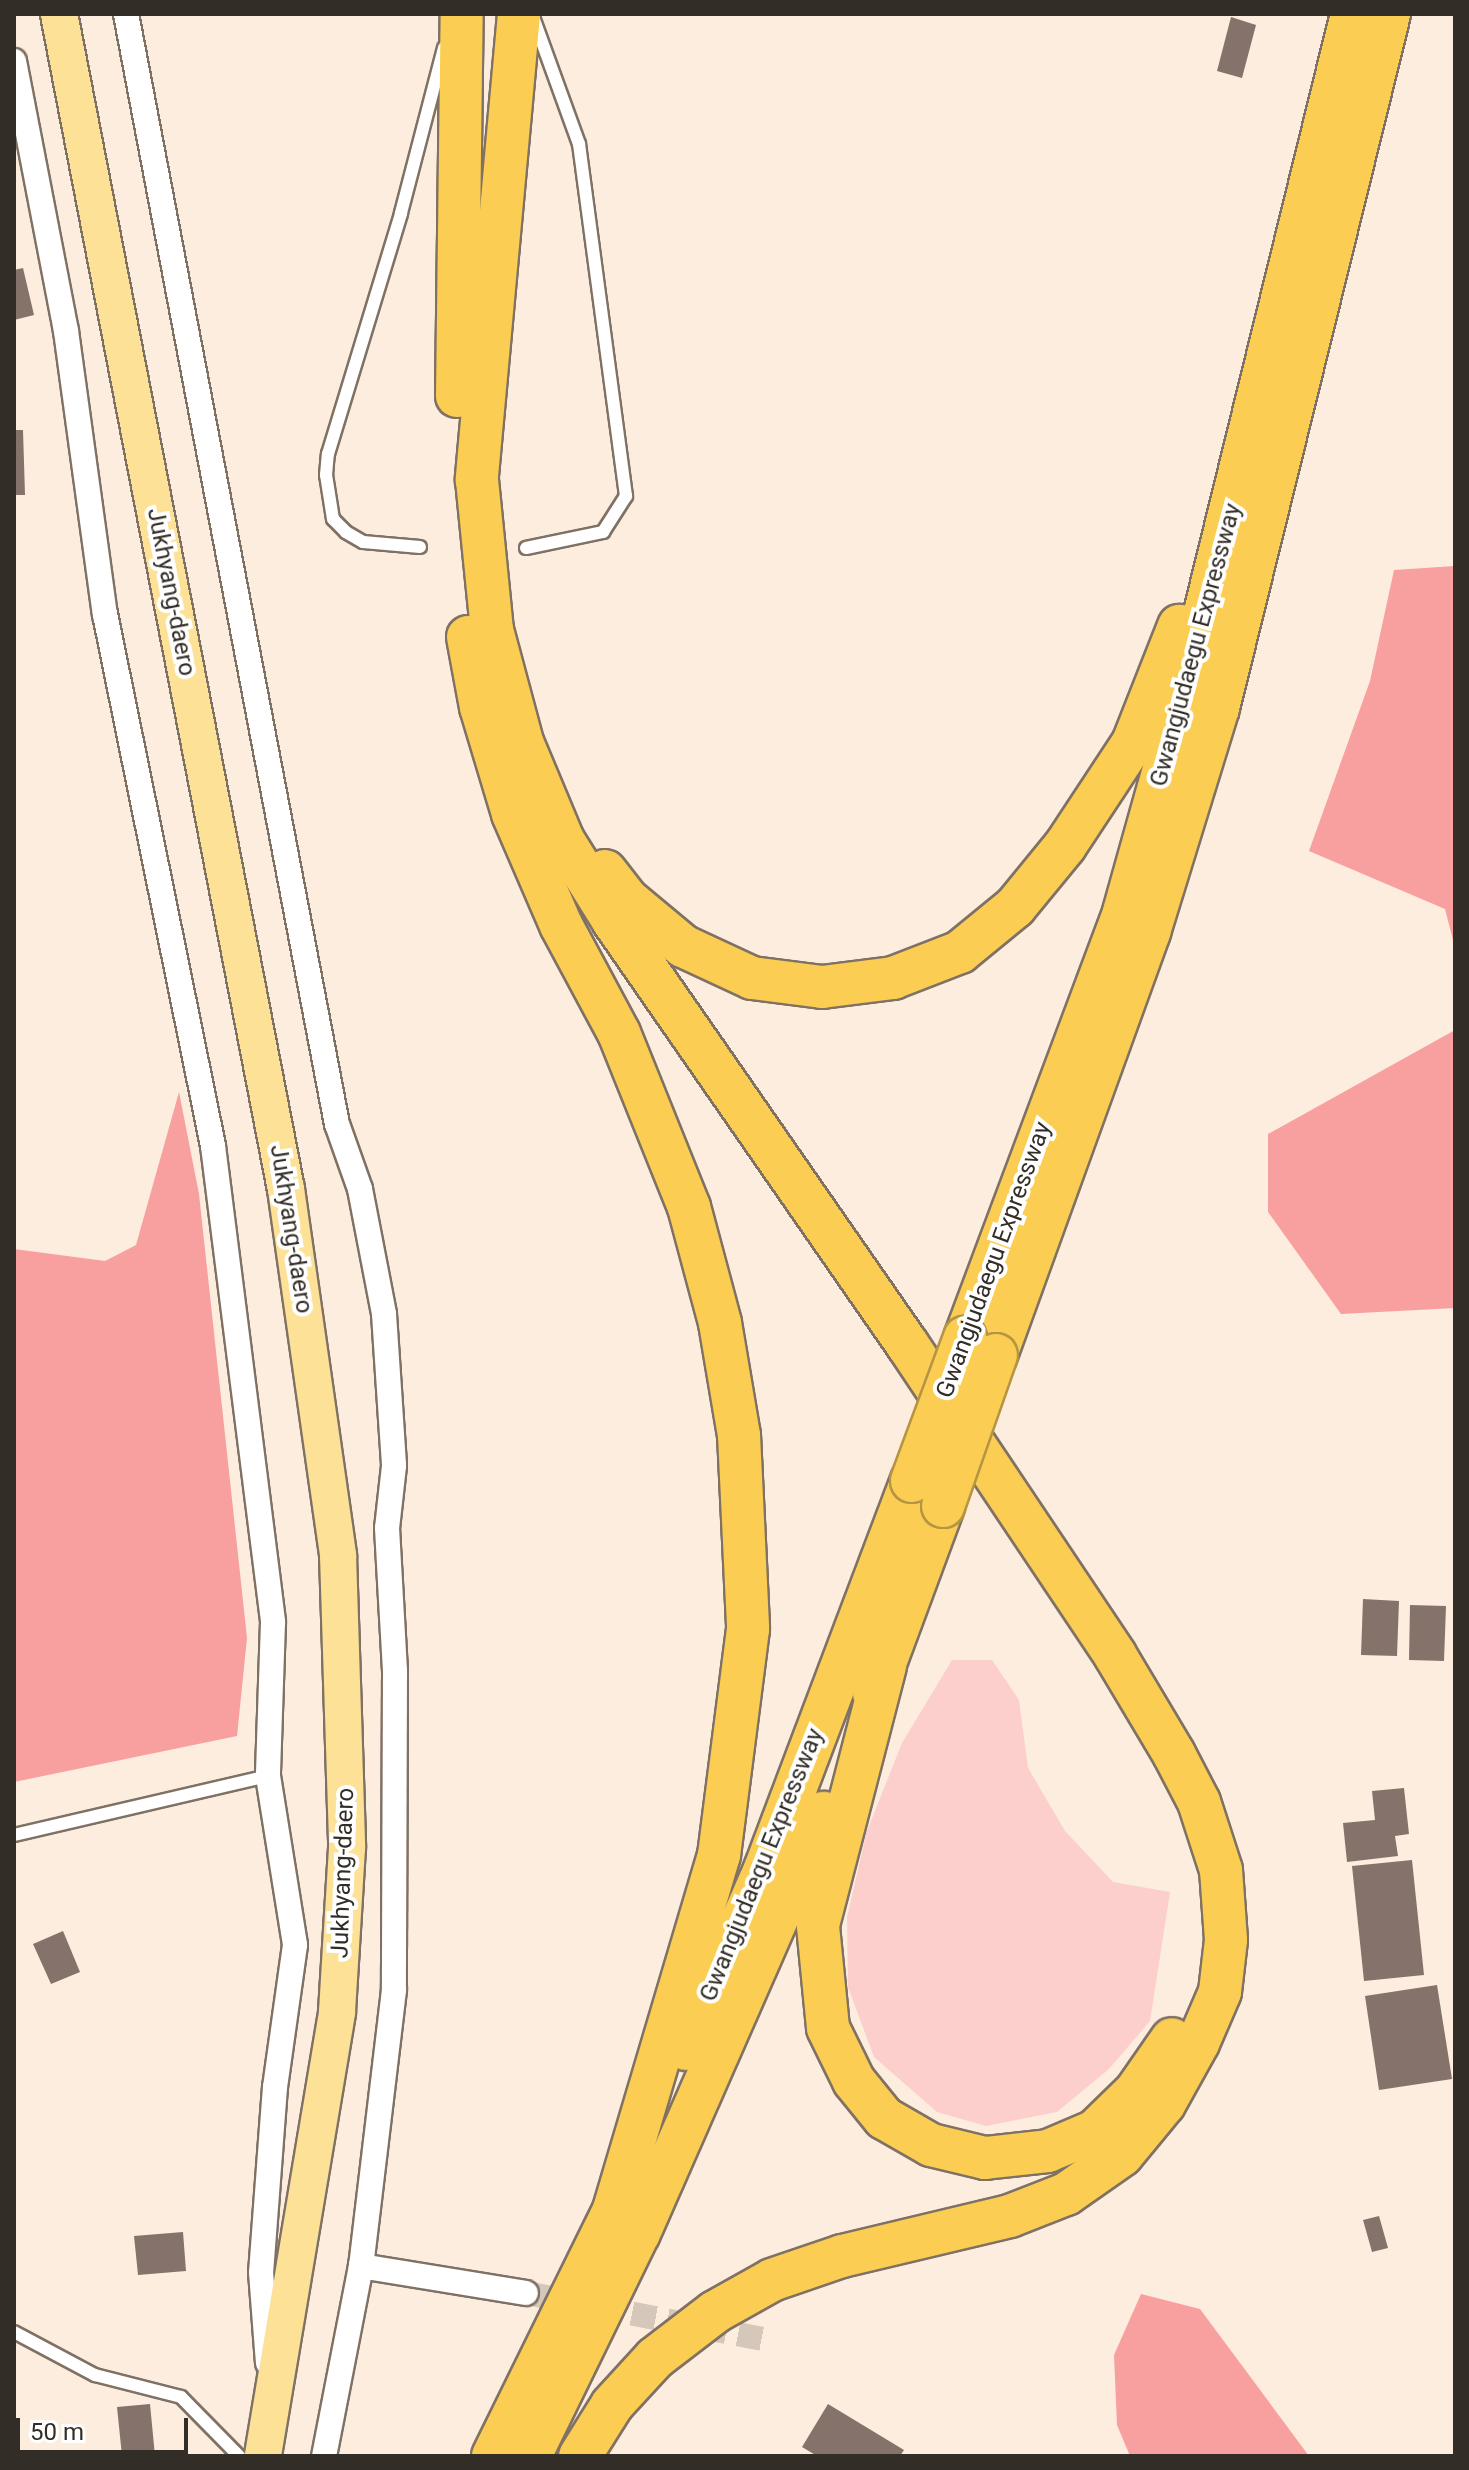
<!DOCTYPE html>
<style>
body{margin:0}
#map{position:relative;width:1469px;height:2470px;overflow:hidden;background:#fdedde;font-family:Roboto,sans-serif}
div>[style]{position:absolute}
.green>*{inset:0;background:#fccecc}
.forest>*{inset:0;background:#f89f9f}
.building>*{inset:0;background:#85726a}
.minor-tunnel>*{height:24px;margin-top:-12px;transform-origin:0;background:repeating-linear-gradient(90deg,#d5c7b9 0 24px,transparent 0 36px)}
.roads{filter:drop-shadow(2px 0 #7f7164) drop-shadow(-2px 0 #7f7164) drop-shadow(0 2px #7f7164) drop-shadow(0 -2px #7f7164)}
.service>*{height:12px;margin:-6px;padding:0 6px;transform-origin:6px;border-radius:6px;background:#fff}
.minor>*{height:24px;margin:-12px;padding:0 12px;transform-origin:12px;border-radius:12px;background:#fff}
.primary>*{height:36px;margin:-18px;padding:0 18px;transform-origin:18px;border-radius:18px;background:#fde197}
.motorway>*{height:42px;margin:-21px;padding:0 21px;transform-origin:21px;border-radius:21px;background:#fbcd52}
.bridges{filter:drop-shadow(2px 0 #b59543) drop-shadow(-2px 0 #b59543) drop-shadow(0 2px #b59543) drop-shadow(0 -2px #b59543)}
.motorway-bridge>*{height:42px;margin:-21px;padding:0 21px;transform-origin:21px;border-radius:21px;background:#fbcd52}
span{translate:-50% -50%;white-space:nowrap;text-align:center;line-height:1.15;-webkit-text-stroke:8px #fff;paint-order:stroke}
.street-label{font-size:24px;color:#332d27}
.frame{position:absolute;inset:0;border:16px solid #332d27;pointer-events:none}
.scale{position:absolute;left:16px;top:2418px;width:172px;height:36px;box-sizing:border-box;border:4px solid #332d27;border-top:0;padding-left:10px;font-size:24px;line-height:28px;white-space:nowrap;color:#332d27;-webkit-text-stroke:6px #fff;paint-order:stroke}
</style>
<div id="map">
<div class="green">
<i style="clip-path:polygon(952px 1660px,992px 1660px,1019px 1700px,1028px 1768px,1065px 1831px,1113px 1882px,1170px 1892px,1150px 2021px,1109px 2069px,1057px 2112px,986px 2126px,937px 2112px,874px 2057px,848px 1987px,847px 1917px,867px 1831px,902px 1743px)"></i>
</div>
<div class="forest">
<i style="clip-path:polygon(1455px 566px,1455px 948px,1445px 909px,1309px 851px,1370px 681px,1394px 570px)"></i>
<i style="clip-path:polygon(1455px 1030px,1455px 1308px,1341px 1314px,1268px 1212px,1268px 1134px)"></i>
<i style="clip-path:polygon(179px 1092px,199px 1194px,247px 1638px,237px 1736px,14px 1782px,14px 1249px,105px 1261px,136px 1245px)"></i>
<i style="clip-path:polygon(1141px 2294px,1200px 2309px,1309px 2456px,1130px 2456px,1117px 2425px,1114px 2355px)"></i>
</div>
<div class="building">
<i style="clip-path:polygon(1231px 17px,1256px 25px,1242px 78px,1217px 71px)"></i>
<i style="clip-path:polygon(23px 268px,34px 315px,14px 320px,14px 270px)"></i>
<i style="clip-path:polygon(14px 430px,23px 430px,25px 495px,14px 495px)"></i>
<i style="clip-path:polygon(1363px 1599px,1399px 1601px,1397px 1656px,1361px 1655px)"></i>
<i style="clip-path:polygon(1410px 1605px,1446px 1606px,1444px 1661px,1409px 1660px)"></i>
<i style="clip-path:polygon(1404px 1788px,1409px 1834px,1395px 1836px,1398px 1856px,1347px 1862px,1343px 1823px,1375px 1820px,1372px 1791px)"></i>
<i style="clip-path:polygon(1412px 1860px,1424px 1975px,1364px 1981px,1352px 1866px)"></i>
<i style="clip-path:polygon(63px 1931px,80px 1972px,51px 1984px,33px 1944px)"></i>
<i style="clip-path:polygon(1437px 1985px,1452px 2079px,1379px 2090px,1365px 1996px)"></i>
<i style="clip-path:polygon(1379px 2216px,1388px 2248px,1372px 2252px,1363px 2220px)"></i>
<i style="clip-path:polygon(183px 2232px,186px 2271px,138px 2275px,134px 2236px)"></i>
<i style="clip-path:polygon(150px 2404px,155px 2456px,122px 2456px,117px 2407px)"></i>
<i style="clip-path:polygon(828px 2404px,904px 2450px,900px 2456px,817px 2456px,802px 2447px)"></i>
</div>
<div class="minor-tunnel">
<i style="left:526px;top:2293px;width:251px;rotate:11deg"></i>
</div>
<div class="roads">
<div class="service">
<i style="left:420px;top:547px;width:57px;rotate:-175deg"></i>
<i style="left:363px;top:542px;width:20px;rotate:-150deg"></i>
<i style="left:346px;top:532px;width:18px;rotate:-135deg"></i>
<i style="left:333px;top:519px;width:45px;rotate:-99deg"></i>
<i style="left:326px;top:475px;width:21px;rotate:-85deg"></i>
<i style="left:328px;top:454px;width:252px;rotate:-73.1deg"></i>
<i style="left:401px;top:213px;width:171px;rotate:-75.4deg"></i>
<i style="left:526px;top:548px;width:79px;rotate:-11.7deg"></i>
<i style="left:603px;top:532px;width:43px;rotate:-57.4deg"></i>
<i style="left:626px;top:496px;width:355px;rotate:-97.6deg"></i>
<i style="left:579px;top:144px;width:135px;rotate:-109.9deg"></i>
<i style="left:14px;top:1835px;width:261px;rotate:-13.1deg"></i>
<i style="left:14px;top:2332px;width:92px;rotate:28deg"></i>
<i style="left:95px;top:2375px;width:89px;rotate:14.3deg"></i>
<i style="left:181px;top:2397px;width:83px;rotate:45.5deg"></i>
</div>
<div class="minor">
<i style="left:126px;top:14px;width:1130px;rotate:79.24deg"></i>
<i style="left:337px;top:1124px;width:69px;rotate:70.5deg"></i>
<i style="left:360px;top:1189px;width:127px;rotate:79.1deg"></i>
<i style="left:384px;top:1314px;width:152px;rotate:86.2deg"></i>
<i style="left:394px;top:1466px;width:62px;rotate:96.4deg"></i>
<i style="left:387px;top:1528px;width:143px;rotate:86.8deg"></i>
<i style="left:395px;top:1671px;width:319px;rotate:90.2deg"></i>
<i style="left:394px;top:1990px;width:278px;rotate:96.8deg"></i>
<i style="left:361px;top:2266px;width:194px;rotate:101deg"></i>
<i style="left:14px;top:61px;width:275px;rotate:79.1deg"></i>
<i style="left:66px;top:331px;width:286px;rotate:82.2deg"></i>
<i style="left:105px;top:614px;width:543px;rotate:78.52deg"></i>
<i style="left:213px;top:1146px;width:480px;rotate:82.8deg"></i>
<i style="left:273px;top:1622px;width:154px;rotate:91.9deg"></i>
<i style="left:268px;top:1776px;width:171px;rotate:80.9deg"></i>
<i style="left:295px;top:1945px;width:143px;rotate:98deg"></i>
<i style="left:275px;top:2087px;width:186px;rotate:94.3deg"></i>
<i style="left:261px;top:2272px;width:91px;rotate:85.6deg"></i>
<i style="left:361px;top:2266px;width:167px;rotate:9.3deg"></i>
</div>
<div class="primary">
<i style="left:59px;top:14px;width:1197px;rotate:79.07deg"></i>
<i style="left:286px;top:1189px;width:370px;rotate:81.9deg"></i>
<i style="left:338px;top:1555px;width:293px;rotate:88.2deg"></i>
<i style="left:347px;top:1848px;width:165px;rotate:93.5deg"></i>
<i style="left:337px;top:2013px;width:449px;rotate:99.5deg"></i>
</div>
<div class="motorway">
<i style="left:519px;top:14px;width:468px;rotate:95.2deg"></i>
<i style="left:477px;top:480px;width:151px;rotate:84.3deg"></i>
<i style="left:492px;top:630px;width:116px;rotate:75deg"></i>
<i style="left:522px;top:742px;width:106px;rotate:67.3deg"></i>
<i style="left:563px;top:840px;width:97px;rotate:58.1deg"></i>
<i style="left:614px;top:922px;width:514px;rotate:55.23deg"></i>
<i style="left:907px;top:1344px;width:374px;rotate:56.2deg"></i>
<i style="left:1115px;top:1655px;width:115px;rotate:59.2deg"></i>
<i style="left:1174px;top:1754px;width:54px;rotate:62.5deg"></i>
<i style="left:1199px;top:1802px;width:71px;rotate:72.1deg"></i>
<i style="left:1221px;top:1870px;width:70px;rotate:85.9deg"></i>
<i style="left:1226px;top:1940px;width:52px;rotate:96.6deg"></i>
<i style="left:1220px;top:1992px;width:56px;rotate:113.3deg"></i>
<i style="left:1198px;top:2043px;width:70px;rotate:119.1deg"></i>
<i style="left:1164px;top:2104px;width:66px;rotate:129.5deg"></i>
<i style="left:1122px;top:2155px;width:68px;rotate:145.1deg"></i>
<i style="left:1066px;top:2194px;width:60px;rotate:158.6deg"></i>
<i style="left:1010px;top:2216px;width:173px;rotate:166.6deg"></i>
<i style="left:842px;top:2256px;width:74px;rotate:161.1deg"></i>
<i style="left:772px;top:2280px;width:65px;rotate:150.7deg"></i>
<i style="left:715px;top:2312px;width:76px;rotate:142.5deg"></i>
<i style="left:655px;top:2358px;width:64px;rotate:132.5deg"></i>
<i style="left:612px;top:2405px;width:60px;rotate:122.1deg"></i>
<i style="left:457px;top:396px;width:382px;rotate:-89.3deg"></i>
<i style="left:468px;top:637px;width:71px;rotate:79.5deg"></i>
<i style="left:481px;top:707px;width:112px;rotate:73.3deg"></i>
<i style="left:513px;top:814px;width:121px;rotate:66.6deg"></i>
<i style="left:561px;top:925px;width:123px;rotate:61.8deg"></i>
<i style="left:619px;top:1033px;width:188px;rotate:68.1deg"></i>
<i style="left:689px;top:1207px;width:120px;rotate:75deg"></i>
<i style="left:720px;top:1323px;width:114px;rotate:80.4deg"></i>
<i style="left:739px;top:1435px;width:194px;rotate:87.3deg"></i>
<i style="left:748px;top:1629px;width:228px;rotate:97.3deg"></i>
<i style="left:719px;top:1855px;width:377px;rotate:106.5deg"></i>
<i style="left:605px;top:871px;width:37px;rotate:52deg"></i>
<i style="left:628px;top:900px;width:72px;rotate:39.9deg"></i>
<i style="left:683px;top:946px;width:76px;rotate:24.9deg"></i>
<i style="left:752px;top:978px;width:71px;rotate:7.3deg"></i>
<i style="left:822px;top:987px;width:72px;rotate:-7.2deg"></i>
<i style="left:893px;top:978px;width:72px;rotate:-21.2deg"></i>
<i style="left:960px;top:952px;width:71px;rotate:-39.3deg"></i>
<i style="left:1015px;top:907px;width:79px;rotate:-50.7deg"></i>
<i style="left:1065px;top:846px;width:123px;rotate:-56.6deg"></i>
<i style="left:1133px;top:743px;width:126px;rotate:-68.5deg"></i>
<i style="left:965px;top:1338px;width:455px;rotate:-69.5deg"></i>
<i style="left:1124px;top:912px;width:226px;rotate:-74.4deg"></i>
<i style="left:1185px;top:694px;width:700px;rotate:-76.2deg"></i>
<i style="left:996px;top:1355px;width:450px;rotate:-70.1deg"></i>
<i style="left:1149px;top:932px;width:234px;rotate:-72.9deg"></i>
<i style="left:1218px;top:708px;width:715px;rotate:-76.16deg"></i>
<i style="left:885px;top:1666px;width:268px;rotate:104.5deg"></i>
<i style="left:818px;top:1926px;width:102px;rotate:84.4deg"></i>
<i style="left:828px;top:2028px;width:59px;rotate:63.9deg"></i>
<i style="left:854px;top:2081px;width:48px;rotate:51deg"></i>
<i style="left:884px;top:2118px;width:54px;rotate:29.9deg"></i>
<i style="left:931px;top:2145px;width:56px;rotate:13.5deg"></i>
<i style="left:985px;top:2158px;width:63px;rotate:-6.3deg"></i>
<i style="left:1048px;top:2151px;width:51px;rotate:-23.1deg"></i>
<i style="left:1095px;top:2131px;width:57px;rotate:-44.3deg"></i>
<i style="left:1136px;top:2091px;width:63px;rotate:-55.3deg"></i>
<i style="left:874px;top:1693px;width:199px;rotate:-69.7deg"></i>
<i style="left:686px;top:2049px;width:197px;rotate:-66.3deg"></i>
<i style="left:765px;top:1869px;width:415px;rotate:-69.3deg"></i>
<i style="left:493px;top:2456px;width:297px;rotate:-63.8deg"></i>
<i style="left:530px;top:2456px;width:248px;rotate:-64deg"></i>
<i style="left:639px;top:2233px;width:459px;rotate:-66.3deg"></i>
</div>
</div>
<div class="bridges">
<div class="motorway-bridge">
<i style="left:912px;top:1481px;width:153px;rotate:-69.7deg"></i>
<i style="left:943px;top:1506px;width:160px;rotate:-70.7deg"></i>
</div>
</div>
<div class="street-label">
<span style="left:171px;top:592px;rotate:79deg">Jukhyang-daero</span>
<span style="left:1196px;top:645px;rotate:-75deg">Gwangjudaegu Expressway</span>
<span style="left:291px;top:1229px;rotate:81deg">Jukhyang-daero</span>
<span style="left:994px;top:1260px;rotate:-70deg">Gwangjudaegu Expressway</span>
<span style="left:762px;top:1865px;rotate:-68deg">Gwangjudaegu Expressway</span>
<span style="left:343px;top:1873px;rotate:-88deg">Jukhyang-daero</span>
</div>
<div class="frame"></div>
<div class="scale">50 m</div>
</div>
